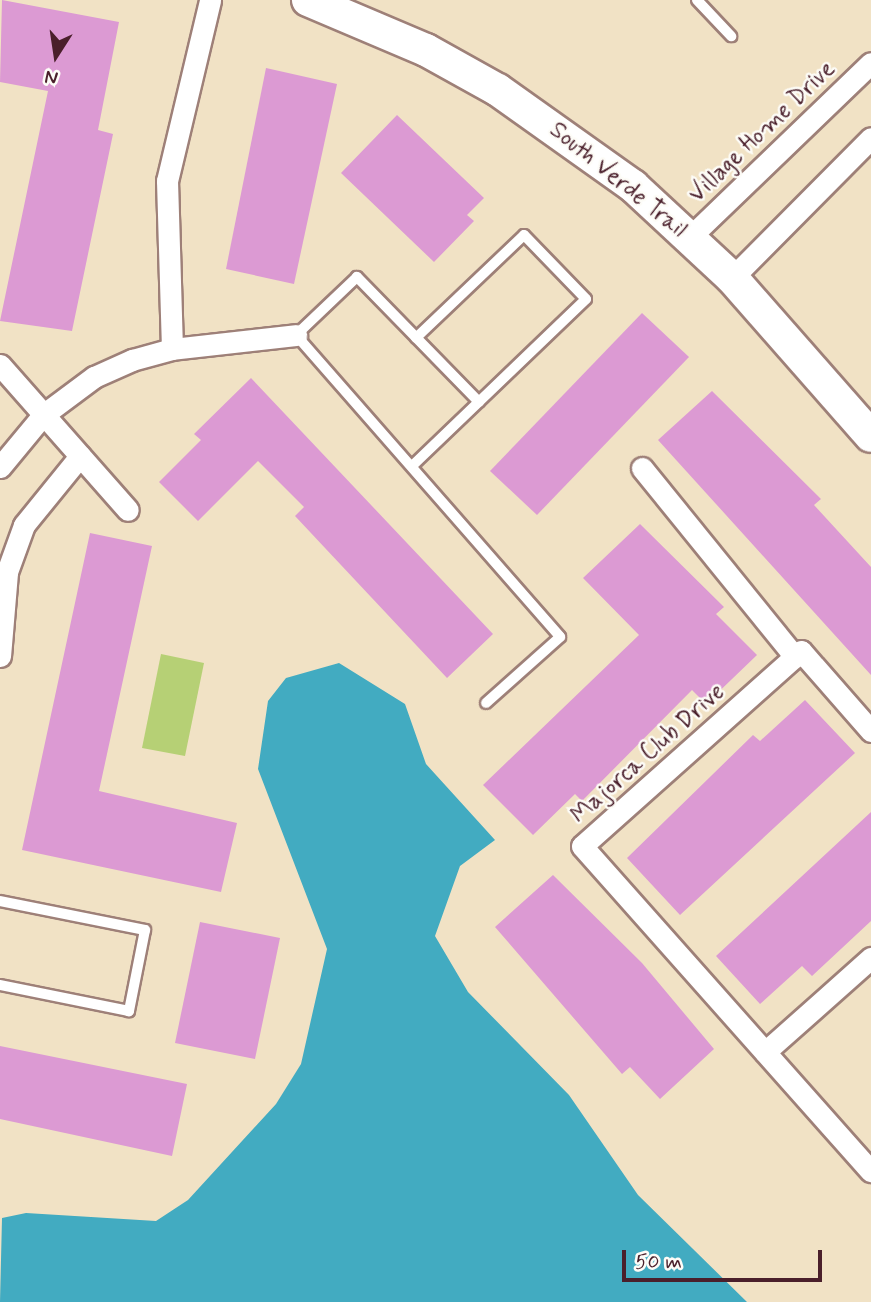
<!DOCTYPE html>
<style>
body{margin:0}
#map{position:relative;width:871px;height:1302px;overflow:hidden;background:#f1e2c5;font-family:Mynerve,sans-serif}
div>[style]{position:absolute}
.green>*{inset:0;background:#b6d075}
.water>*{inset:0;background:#42abc1}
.building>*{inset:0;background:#dc9ad3}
.roads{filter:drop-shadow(2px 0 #9e8078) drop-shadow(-2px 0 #9e8078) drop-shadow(0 2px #9e8078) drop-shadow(0 -2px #9e8078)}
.lane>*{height:10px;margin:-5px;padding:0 5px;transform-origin:5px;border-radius:5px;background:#fff}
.street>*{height:21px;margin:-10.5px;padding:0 10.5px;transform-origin:10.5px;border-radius:10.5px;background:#fff}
.secondary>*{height:32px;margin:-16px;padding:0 16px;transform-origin:16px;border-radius:16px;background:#fff}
span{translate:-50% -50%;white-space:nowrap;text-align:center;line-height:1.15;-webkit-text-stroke:5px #fdfcf7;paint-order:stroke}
.street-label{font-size:24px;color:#4a1f2b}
.north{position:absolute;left:21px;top:21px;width:70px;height:70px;-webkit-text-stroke:5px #fdfcf7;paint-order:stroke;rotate:192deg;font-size:19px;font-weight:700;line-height:28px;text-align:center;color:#4a1f2b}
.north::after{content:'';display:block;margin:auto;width:24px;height:32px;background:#4a1f2b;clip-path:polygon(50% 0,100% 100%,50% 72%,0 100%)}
.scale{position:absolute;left:622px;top:1250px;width:200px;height:32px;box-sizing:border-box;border:4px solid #4a1f2b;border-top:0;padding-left:9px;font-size:21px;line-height:24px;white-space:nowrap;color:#4a1f2b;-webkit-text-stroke:5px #fdfcf7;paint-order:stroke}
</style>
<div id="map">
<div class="green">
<i style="clip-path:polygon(161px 654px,204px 663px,185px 756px,142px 748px)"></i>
</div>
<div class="water">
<i style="clip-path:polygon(339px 663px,405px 704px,426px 764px,495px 840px,460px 866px,435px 936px,468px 992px,569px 1095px,638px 1195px,747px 1302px,0 1302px,2px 1218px,26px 1213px,156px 1221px,188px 1200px,276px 1104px,301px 1064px,327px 949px,258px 769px,268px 701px,286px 678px)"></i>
</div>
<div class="building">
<i style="clip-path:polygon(2px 0,119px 22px,98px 130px,113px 134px,72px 331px,0 321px,48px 91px,0 82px)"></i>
<i style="clip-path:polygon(266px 68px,337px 84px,294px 284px,226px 269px)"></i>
<i style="clip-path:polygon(397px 115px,484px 198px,467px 215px,474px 221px,434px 262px,341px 173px)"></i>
<i style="clip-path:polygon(642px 313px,689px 357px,537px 515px,490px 471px)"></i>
<i style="clip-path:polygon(251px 378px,493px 634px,447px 678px,295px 516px,304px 507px,258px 461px,198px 521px,159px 482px,201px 440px,194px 434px)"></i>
<i style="clip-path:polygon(712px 391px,821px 499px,814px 505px,871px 567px,871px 675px,658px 440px)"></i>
<i style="clip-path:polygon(640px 524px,724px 607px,716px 614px,757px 655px,706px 704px,692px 690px,582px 801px,575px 794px,533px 835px,483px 785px,639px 635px,583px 578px)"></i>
<i style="clip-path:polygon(90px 533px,152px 546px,99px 791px,237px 823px,221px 892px,22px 850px)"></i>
<i style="clip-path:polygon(805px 700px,855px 753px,680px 915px,627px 858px,753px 735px,760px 741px)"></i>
<i style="clip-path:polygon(871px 812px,871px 921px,812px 976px,802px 966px,760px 1004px,716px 956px)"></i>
<i style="clip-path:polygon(553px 875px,642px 963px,714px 1049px,660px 1099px,630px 1067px,622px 1074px,495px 927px)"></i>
<i style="clip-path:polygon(200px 922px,280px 938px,255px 1059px,175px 1043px)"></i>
<i style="clip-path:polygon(0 1046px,187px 1084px,172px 1156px,0 1119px)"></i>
</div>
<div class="roads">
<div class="lane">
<i style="left:697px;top:0;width:50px;rotate:46.6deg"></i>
<i style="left:479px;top:402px;width:175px;rotate:-134.3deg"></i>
<i style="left:357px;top:277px;width:84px;rotate:136.4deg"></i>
<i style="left:296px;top:335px;width:401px;rotate:48.8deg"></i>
<i style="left:560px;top:637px;width:99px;rotate:138.3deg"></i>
<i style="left:412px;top:466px;width:241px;rotate:-43.8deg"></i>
<i style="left:586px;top:299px;width:89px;rotate:-134.1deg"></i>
<i style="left:524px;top:235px;width:149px;rotate:136.4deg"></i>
<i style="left:0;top:901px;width:148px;rotate:11.3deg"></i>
<i style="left:145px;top:930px;width:83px;rotate:101.2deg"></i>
<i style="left:129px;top:1011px;width:132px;rotate:-168.6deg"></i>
</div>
<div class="street">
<i style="left:689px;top:238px;width:252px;rotate:-43.9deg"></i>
<i style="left:732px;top:278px;width:197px;rotate:-45.2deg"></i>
<i style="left:172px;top:349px;width:168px;rotate:-91.7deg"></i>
<i style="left:167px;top:181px;width:186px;rotate:-76.6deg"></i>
<i style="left:0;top:365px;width:193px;rotate:48.6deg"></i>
<i style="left:0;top:467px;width:67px;rotate:-50.4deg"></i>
<i style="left:43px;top:415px;width:64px;rotate:-36.7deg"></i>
<i style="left:94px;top:377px;width:42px;rotate:-24.1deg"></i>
<i style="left:132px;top:360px;width:41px;rotate:-15.4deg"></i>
<i style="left:172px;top:349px;width:125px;rotate:-6.4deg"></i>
<i style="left:642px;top:468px;width:243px;rotate:51deg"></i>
<i style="left:0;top:656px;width:84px;rotate:-85.2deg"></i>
<i style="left:7px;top:572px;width:50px;rotate:-70.1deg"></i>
<i style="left:24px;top:525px;width:89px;rotate:-50.9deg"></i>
<i style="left:871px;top:731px;width:106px;rotate:-131.2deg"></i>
<i style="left:801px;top:651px;width:293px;rotate:138.3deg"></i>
<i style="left:582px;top:846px;width:435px;rotate:48.4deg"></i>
<i style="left:765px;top:1052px;width:142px;rotate:-41.6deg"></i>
</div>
<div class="secondary">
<i style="left:308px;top:0;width:128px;rotate:23deg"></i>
<i style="left:426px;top:50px;width:82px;rotate:29.1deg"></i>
<i style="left:498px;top:90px;width:166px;rotate:35.4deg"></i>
<i style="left:633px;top:186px;width:135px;rotate:42.9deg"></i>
<i style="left:732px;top:278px;width:210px;rotate:48.7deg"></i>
</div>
</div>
<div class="street-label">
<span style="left:762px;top:132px;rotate:-44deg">Village Home Drive</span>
<span style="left:618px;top:180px;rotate:39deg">South Verde Trail</span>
<span style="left:648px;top:754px;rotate:-42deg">Majorca Club Drive</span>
</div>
<div class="north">N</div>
<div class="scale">50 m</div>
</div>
